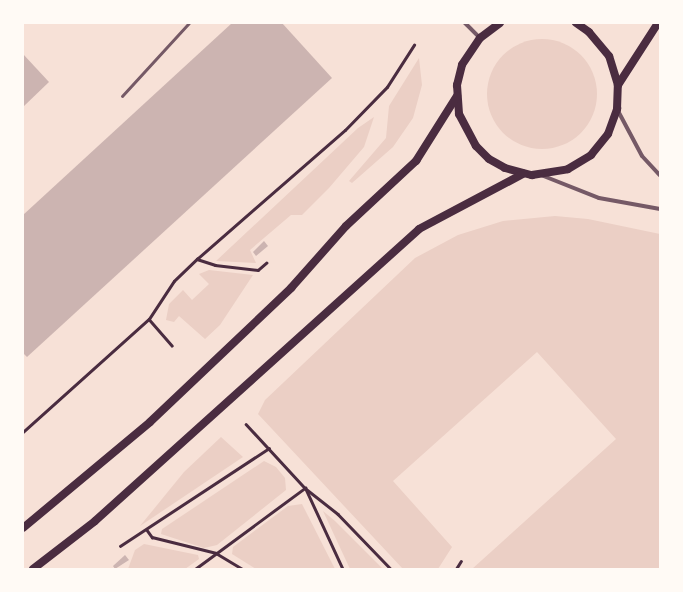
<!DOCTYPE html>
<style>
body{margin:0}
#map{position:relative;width:683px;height:592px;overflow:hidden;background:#f7e1d7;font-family:"Work Sans",sans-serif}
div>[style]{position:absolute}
.green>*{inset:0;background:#ebcfc5}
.round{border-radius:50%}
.building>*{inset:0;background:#ccb4b1}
.path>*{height:2.5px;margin:-1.25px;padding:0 1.25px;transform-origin:1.25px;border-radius:1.25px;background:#4a2c40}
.service>*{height:3px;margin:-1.5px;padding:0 1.5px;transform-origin:1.5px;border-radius:1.5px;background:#755966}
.minor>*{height:4px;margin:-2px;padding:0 2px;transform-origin:2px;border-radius:2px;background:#755966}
.secondary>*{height:8px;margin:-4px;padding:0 4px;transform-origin:4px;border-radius:4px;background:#4a2c40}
span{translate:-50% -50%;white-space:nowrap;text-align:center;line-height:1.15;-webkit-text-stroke:3px #fffaf5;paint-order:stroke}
.frame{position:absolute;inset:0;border:24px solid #fffaf5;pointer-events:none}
</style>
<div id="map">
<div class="green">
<i class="round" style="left:487px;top:39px;width:110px;height:110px"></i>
<i style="clip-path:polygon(419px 58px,422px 85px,413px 118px,393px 147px,352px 183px,349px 181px,386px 138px,389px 106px)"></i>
<i style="clip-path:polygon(374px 117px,364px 147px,329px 188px,302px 215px,291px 215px,250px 250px,256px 263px,216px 261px,358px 128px)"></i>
<i style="clip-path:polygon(555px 216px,588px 219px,660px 234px,660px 569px,472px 569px,616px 439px,537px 352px,393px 481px,452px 547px,438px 569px,403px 569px,258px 414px,265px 400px,415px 258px,458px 235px,503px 221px)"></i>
<i style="clip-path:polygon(209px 270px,253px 275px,220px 325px,205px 339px,179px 316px,174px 322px,166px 320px,169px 304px,183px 290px,192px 300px,209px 284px,199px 274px)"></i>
<i style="clip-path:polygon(221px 437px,243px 457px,140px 526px,184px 472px)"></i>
<i style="clip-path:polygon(264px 461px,276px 467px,285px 478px,286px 490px,217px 545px,204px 548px,161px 534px,162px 529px)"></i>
<i style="clip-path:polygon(302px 504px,335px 569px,256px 569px,232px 554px,233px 547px,288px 506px)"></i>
<i style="clip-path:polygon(323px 511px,335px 521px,383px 569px,350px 569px)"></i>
<i style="clip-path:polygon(144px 544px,198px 555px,199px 559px,185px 569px,128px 569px,135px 550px)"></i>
</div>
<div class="building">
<i style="clip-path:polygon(232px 23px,282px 23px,332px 78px,27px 357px,23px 353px,23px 215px)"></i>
<i style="clip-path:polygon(23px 54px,49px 82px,23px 107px)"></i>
<i style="clip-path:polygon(264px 241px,268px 246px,256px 256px,253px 252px)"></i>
<i style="clip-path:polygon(125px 555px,129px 560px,115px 569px,113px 566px)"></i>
</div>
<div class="path">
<i style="left:197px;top:259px;width:19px;rotate:18deg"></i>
<i style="left:215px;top:265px;width:43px;rotate:6.6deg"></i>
<i style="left:258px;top:270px;width:11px;rotate:-41deg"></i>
<i style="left:149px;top:319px;width:35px;rotate:49deg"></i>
<i style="left:246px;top:424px;width:87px;rotate:47.3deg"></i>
<i style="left:305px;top:488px;width:42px;rotate:38.2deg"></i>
<i style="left:338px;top:514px;width:76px;rotate:46.1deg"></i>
<i style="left:23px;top:432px;width:169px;rotate:-41.9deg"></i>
<i style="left:149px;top:319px;width:45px;rotate:-56.7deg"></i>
<i style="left:174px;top:281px;width:32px;rotate:-44deg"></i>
<i style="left:197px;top:259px;width:196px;rotate:-41.1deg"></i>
<i style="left:345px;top:130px;width:60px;rotate:-45.7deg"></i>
<i style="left:387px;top:87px;width:50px;rotate:-57.3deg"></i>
<i style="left:306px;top:489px;width:88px;rotate:65.2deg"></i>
<i style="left:147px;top:530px;width:9px;rotate:54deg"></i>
<i style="left:152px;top:537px;width:66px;rotate:14deg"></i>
<i style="left:216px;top:553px;width:31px;rotate:31deg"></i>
<i style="left:120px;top:546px;width:178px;rotate:-33.3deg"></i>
<i style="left:195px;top:569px;width:137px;rotate:-36.4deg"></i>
<i style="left:456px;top:569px;width:9px;rotate:-58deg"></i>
</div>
<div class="service">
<i style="left:122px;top:96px;width:99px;rotate:-47.5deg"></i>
</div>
<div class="minor">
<i style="left:465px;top:23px;width:21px;rotate:45deg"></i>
<i style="left:617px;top:109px;width:53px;rotate:62deg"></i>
<i style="left:642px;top:156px;width:26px;rotate:47deg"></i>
<i style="left:541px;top:175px;width:62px;rotate:21.6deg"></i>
<i style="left:599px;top:198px;width:62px;rotate:10.2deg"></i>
</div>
<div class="secondary">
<i style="left:500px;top:23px;width:25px;rotate:143deg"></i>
<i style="left:480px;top:38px;width:32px;rotate:124deg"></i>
<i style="left:462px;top:65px;width:21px;rotate:104deg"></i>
<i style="left:457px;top:85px;width:29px;rotate:86deg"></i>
<i style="left:459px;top:114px;width:36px;rotate:62deg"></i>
<i style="left:476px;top:146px;width:18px;rotate:45deg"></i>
<i style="left:489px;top:159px;width:18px;rotate:29deg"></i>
<i style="left:505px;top:168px;width:28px;rotate:15deg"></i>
<i style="left:532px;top:175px;width:36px;rotate:-9deg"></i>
<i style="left:568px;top:169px;width:27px;rotate:-31deg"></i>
<i style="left:591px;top:155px;width:27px;rotate:-51deg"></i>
<i style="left:608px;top:134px;width:27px;rotate:-70deg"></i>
<i style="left:617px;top:109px;width:24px;rotate:-88deg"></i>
<i style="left:618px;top:85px;width:30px;rotate:-107deg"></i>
<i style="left:609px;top:56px;width:31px;rotate:-130deg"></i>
<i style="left:589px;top:32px;width:16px;rotate:-145deg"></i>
<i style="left:618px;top:85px;width:74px;rotate:-57.2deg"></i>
<i style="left:23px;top:528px;width:165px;rotate:-39.8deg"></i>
<i style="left:150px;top:422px;width:195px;rotate:-43.5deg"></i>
<i style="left:291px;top:288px;width:83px;rotate:-48.4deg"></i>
<i style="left:346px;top:226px;width:96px;rotate:-42.9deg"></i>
<i style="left:416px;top:161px;width:77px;rotate:-57.8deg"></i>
<i style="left:33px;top:569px;width:78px;rotate:-37.7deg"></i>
<i style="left:95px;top:521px;width:436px;rotate:-42deg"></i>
<i style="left:419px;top:229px;width:118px;rotate:-27.9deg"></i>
</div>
<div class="frame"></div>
</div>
